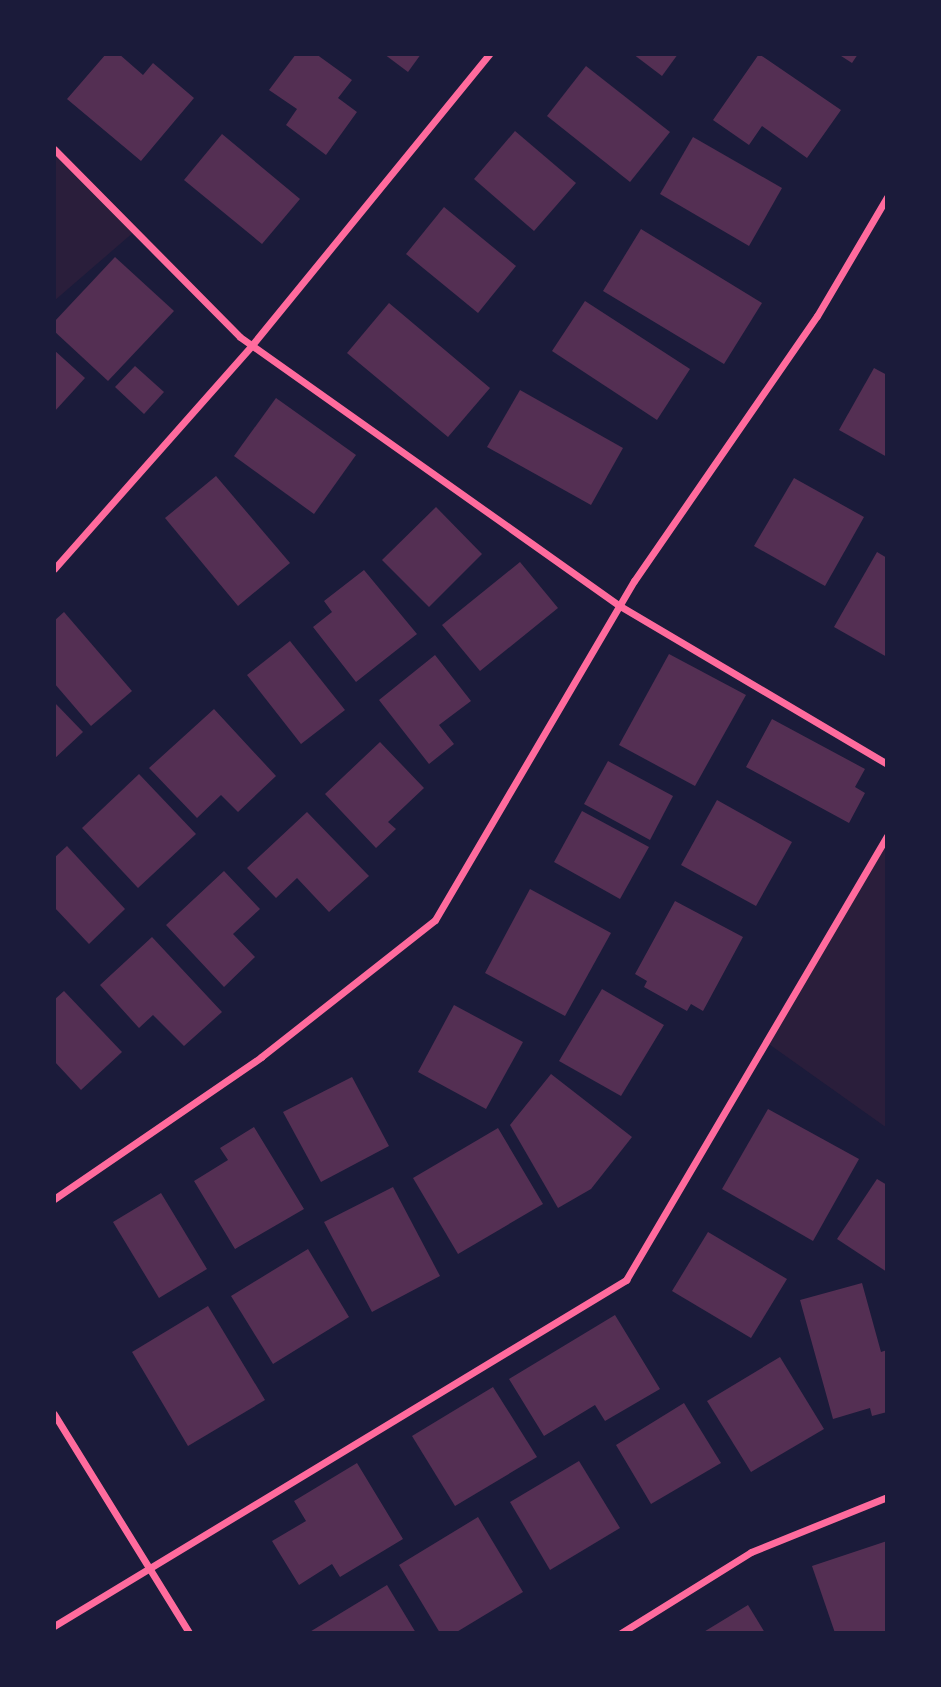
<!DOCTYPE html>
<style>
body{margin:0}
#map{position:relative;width:941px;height:1687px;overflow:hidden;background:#1b1b3a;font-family:"Sofia Sans Condensed",sans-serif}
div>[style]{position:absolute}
.green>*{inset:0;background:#2a1e3b}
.building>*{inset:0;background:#542f53}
.minor>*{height:7px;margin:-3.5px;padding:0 3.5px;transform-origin:3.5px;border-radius:3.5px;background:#ff6b9d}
span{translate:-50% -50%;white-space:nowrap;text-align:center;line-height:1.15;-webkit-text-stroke:5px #1b1b3a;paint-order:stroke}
.frame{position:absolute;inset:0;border:56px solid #1b1b3a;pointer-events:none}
</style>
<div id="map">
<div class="green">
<i style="clip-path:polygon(54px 149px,135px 231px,54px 301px)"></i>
<i style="clip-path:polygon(887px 836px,887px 1128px,766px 1042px)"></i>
</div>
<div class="building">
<i style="clip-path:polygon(106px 54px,119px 54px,143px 75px,153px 63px,194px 98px,141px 161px,67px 99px)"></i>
<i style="clip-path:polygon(296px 54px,316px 54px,352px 80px,338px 98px,357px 112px,326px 155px,286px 125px,297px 109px,269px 90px)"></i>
<i style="clip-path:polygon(384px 54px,421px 54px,408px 72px)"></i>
<i style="clip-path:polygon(633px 54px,678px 54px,662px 76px)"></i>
<i style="clip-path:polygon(759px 54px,841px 110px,807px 158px,762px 126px,749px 145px,713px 120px)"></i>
<i style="clip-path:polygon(838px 54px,858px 54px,852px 63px)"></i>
<i style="clip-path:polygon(586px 66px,670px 132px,630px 182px,547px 116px)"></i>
<i style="clip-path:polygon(515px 131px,576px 183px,534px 231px,474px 179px)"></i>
<i style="clip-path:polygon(222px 134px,300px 199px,262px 244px,184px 180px)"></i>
<i style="clip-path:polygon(693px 137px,782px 188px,749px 246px,660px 194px)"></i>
<i style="clip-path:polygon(444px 207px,516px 266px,478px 313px,406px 254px)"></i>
<i style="clip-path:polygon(641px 229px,762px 303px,724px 364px,603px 291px)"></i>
<i style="clip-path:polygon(115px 257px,174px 311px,108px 381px,54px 331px,54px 322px)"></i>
<i style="clip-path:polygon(585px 301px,690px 369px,657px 420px,552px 351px)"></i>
<i style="clip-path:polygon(389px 303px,490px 388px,448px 437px,347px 353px)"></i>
<i style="clip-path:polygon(54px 350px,85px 378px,54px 412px)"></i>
<i style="clip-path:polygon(135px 366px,164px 392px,144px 414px,115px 387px)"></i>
<i style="clip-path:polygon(874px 368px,887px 375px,887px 457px,839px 430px)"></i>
<i style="clip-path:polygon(520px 390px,623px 448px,591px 505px,487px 447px)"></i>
<i style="clip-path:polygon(276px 398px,356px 455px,314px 514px,234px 456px)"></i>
<i style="clip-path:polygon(216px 476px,290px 563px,238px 606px,165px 518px)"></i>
<i style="clip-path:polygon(794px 478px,864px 517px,825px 586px,754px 546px)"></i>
<i style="clip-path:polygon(436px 507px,482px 554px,429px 607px,382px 560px)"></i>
<i style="clip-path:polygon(877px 552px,887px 558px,887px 657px,834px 627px)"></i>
<i style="clip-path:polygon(520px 562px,558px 608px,480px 671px,442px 625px)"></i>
<i style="clip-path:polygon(364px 570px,417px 634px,356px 682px,313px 627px,332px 612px,324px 601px)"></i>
<i style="clip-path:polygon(64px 612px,132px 691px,91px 726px,54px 683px,54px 621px)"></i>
<i style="clip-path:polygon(290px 641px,345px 710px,301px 744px,247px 675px)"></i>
<i style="clip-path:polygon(669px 654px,746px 695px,695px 786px,619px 745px)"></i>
<i style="clip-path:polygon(435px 655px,471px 701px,439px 725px,454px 744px,429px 764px,379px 700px)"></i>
<i style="clip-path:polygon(54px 702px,83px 732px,54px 759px)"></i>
<i style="clip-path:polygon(214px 709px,276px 776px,238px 812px,221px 795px,197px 818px,149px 768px)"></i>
<i style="clip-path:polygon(772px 719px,865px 769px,855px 787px,865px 793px,849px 823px,746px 767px)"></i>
<i style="clip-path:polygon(380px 742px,424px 788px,388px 822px,396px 829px,376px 848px,325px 794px)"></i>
<i style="clip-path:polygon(608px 761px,673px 796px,650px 840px,584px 804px)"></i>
<i style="clip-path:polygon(139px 774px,196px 834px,138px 888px,82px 828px)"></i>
<i style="clip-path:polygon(717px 800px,792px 842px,756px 906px,681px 865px)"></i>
<i style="clip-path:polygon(582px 811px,649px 847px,620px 899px,554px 862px)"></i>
<i style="clip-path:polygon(307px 812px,369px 876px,329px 912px,297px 878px,276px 898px,247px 868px)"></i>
<i style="clip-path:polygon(67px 846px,125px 909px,89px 944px,54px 907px,54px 858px)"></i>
<i style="clip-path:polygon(224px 871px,260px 909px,233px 934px,255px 957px,224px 987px,166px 925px)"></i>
<i style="clip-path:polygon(530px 889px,611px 933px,565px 1016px,485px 973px)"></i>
<i style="clip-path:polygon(675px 901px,743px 937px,703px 1011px,691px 1004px,687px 1011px,644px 987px,647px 981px,635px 974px)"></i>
<i style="clip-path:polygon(152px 937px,222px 1012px,184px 1046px,153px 1015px,139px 1028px,100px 985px)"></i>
<i style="clip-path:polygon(602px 989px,664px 1025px,621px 1096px,559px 1061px)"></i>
<i style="clip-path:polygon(64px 991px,122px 1052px,81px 1090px,54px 1061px,54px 1000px)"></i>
<i style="clip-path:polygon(454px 1005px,523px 1042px,486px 1109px,418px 1072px)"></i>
<i style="clip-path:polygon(551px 1074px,632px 1137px,591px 1189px,558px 1208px,510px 1125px)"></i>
<i style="clip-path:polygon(352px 1077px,389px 1146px,321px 1182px,283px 1112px)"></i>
<i style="clip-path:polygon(768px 1109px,859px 1159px,813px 1241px,722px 1189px)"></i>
<i style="clip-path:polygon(254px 1127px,304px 1209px,235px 1249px,194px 1181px,228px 1160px,220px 1148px)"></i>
<i style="clip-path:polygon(498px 1128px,543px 1204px,458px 1254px,413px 1178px)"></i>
<i style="clip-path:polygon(877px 1179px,887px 1185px,887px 1272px,837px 1239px)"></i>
<i style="clip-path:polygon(393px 1187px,440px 1276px,372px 1312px,324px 1222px)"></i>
<i style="clip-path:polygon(161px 1193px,207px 1269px,159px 1298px,113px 1222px)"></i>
<i style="clip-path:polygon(708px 1232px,787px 1279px,751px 1338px,672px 1291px)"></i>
<i style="clip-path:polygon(308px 1249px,349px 1317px,273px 1364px,231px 1296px)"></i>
<i style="clip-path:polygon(862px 1283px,881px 1352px,887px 1350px,887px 1412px,872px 1416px,870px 1408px,833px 1419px,800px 1300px)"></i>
<i style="clip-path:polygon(208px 1306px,265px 1400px,188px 1446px,132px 1352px)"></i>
<i style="clip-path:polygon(615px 1315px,660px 1389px,605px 1421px,595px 1405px,544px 1436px,509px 1379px)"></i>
<i style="clip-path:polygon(780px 1357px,824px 1429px,751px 1472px,707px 1401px)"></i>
<i style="clip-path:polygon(493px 1387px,537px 1457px,455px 1506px,412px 1436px)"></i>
<i style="clip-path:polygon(684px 1403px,721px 1463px,651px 1504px,616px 1445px)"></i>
<i style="clip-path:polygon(579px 1461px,620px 1528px,550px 1570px,510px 1502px)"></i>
<i style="clip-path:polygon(357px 1463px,403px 1539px,340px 1577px,332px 1564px,299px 1585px,272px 1541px,306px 1521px,294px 1501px)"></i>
<i style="clip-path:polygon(478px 1517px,523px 1592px,455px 1633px,440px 1633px,399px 1565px)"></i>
<i style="clip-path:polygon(887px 1541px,887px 1633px,835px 1633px,812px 1566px)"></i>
<i style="clip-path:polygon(387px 1585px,416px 1633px,308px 1633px)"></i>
<i style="clip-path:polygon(748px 1605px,765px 1633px,702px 1633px)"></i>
</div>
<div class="minor">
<i style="left:54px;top:149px;width:264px;rotate:45.3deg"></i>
<i style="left:240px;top:337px;width:466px;rotate:35.3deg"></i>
<i style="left:620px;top:606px;width:310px;rotate:30.6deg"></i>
<i style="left:54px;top:569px;width:299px;rotate:-48.5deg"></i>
<i style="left:252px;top:345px;width:375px;rotate:-50.8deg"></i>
<i style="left:54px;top:1199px;width:251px;rotate:-34.4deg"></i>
<i style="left:261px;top:1057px;width:221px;rotate:-38.2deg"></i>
<i style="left:435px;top:920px;width:393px;rotate:-59.6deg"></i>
<i style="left:634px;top:581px;width:322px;rotate:-55.4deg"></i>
<i style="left:817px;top:316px;width:138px;rotate:-59.5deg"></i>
<i style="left:54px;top:1414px;width:257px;rotate:58.3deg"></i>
<i style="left:54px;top:1626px;width:669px;rotate:-31.17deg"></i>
<i style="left:626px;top:1280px;width:515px;rotate:-59.55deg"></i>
<i style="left:621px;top:1633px;width:153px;rotate:-31.9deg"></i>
<i style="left:751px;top:1552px;width:147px;rotate:-22deg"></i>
</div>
<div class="frame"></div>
</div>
